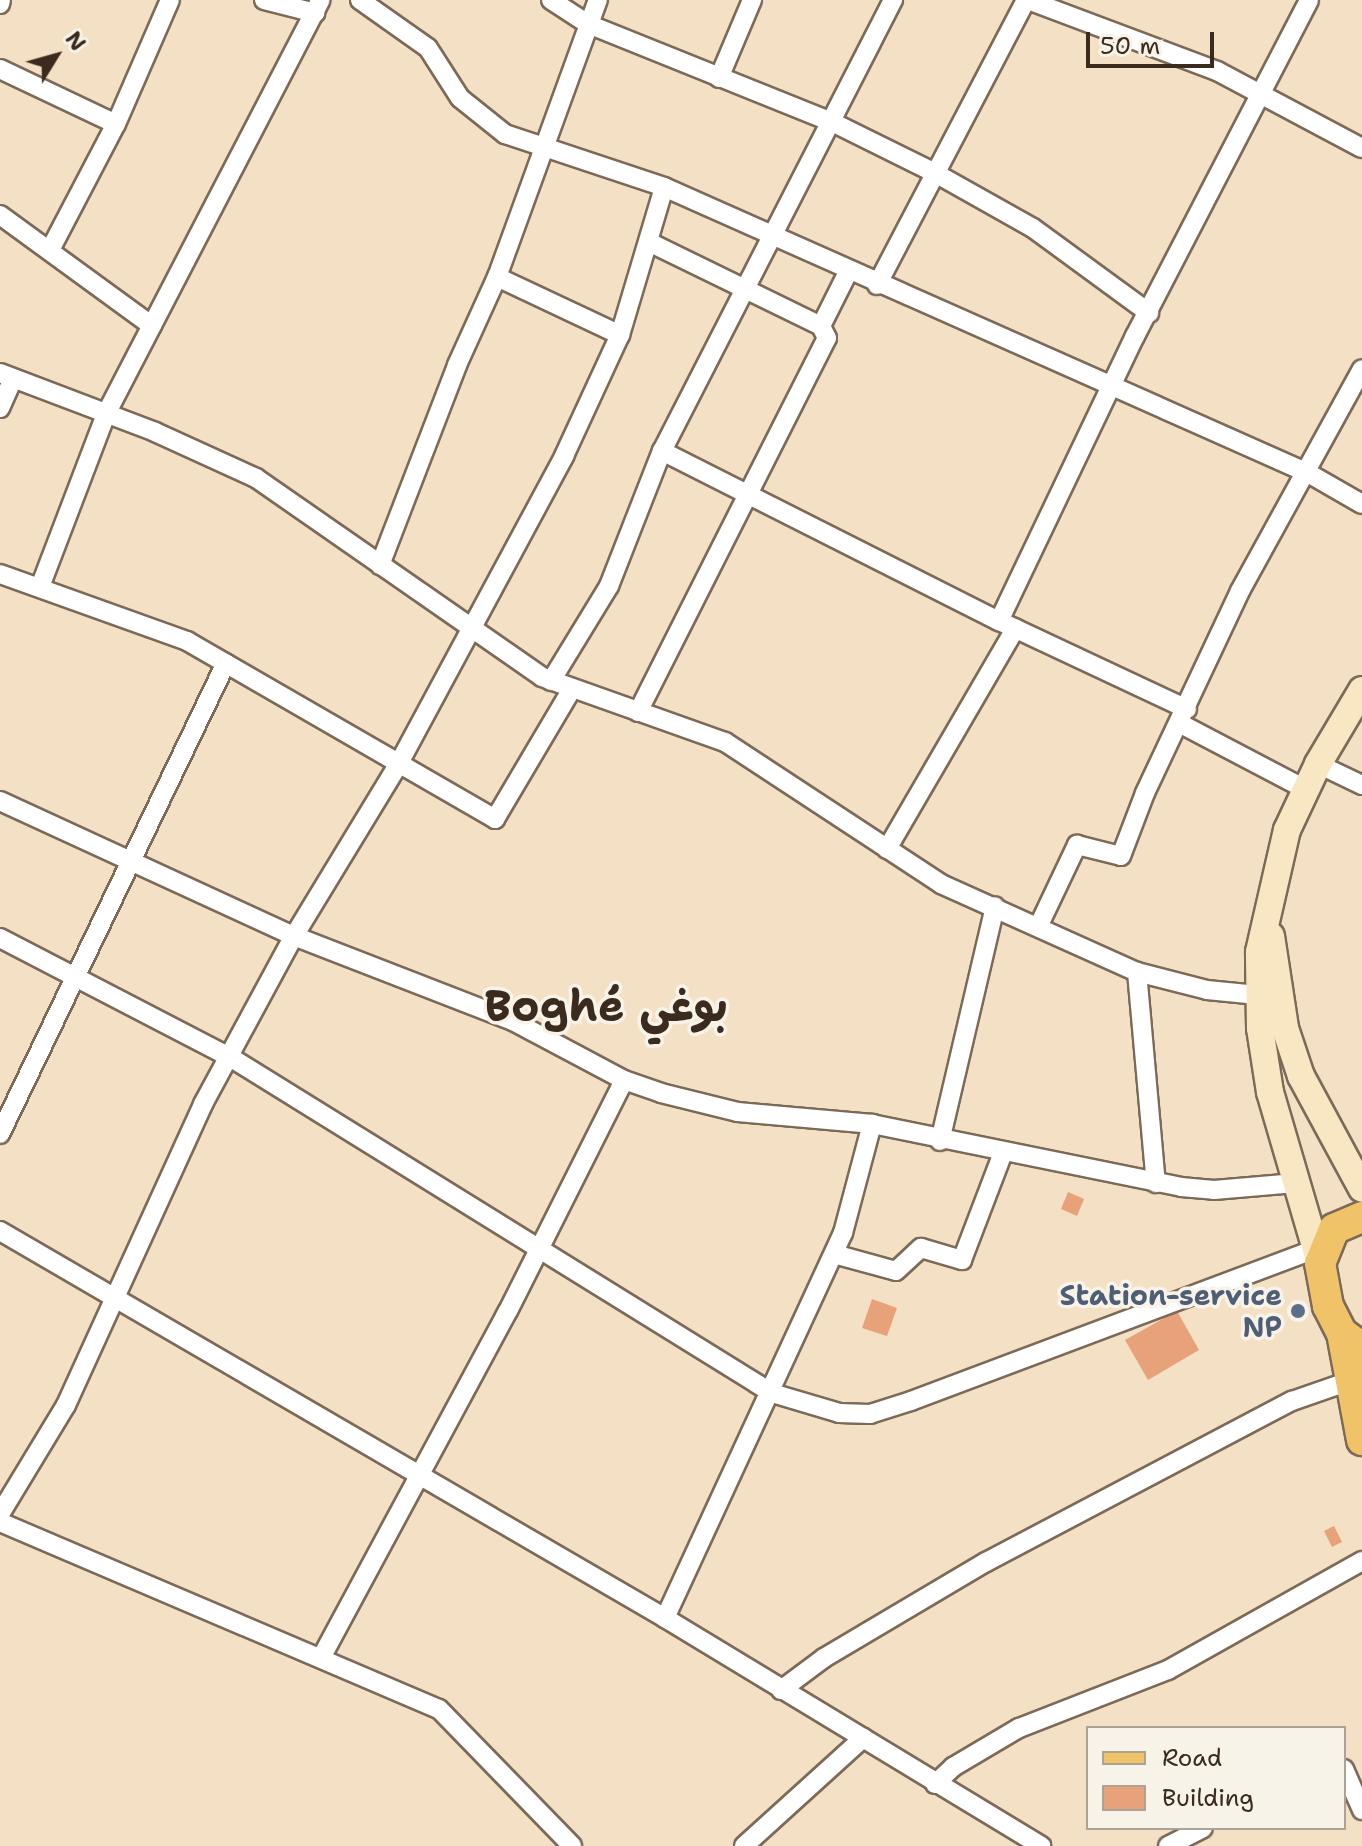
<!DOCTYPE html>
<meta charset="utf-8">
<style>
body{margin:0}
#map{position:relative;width:1362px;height:1846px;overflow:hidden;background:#f4e0c4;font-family:"Shantell Sans","Playpen Sans Arabic",sans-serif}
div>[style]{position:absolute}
.building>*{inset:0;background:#e7a279}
.roads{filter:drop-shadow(2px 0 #7c6a58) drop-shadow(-2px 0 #7c6a58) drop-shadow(0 2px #7c6a58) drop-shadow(0 -2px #7c6a58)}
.street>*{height:18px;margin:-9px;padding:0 9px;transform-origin:9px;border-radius:9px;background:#fff}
.secondary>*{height:26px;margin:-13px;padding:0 13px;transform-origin:13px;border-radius:13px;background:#f9e7c3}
.primary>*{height:30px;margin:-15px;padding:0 15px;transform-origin:15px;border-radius:15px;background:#f1c369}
.dots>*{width:22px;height:22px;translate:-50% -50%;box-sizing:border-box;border:4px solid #f7f3e8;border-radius:50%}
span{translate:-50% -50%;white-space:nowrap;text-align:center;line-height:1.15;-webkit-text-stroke:7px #f7f3e8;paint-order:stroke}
.service-label{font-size:28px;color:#4e5e75;font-weight:700}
.right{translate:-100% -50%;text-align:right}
.town-label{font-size:44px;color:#3b2a1e;font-weight:700}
.legend{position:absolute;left:1086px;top:1726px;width:260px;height:104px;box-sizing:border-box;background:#f7f3e8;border:2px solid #aca397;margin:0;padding:10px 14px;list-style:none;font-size:24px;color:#3b2a1e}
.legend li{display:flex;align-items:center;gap:16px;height:40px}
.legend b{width:40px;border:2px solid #aca397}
.north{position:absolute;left:16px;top:16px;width:80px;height:80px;-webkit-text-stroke:6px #f7f3e8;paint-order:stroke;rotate:53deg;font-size:22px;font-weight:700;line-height:32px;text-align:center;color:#3b2a1e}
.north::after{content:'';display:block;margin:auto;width:28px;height:36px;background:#3b2a1e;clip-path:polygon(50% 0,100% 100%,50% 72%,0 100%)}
.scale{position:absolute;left:1086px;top:32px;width:128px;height:36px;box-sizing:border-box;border:4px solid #3b2a1e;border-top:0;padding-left:10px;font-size:24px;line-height:28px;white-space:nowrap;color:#3b2a1e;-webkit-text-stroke:6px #f7f3e8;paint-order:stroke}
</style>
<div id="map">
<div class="building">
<i style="clip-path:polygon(1068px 1192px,1084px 1199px,1077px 1216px,1061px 1209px)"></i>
<i style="clip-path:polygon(872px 1299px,897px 1308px,887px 1336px,862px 1328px)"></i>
<i style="clip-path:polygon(1177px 1311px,1199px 1350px,1148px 1380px,1125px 1340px)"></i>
<i style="clip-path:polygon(1334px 1526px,1342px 1542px,1332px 1547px,1324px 1531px)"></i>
</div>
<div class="roads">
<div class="street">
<i style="left:264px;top:0;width:53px;rotate:14.3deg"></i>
<i style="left:360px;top:0;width:83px;rotate:35.2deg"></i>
<i style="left:428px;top:48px;width:59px;rotate:57.4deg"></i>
<i style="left:460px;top:98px;width:58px;rotate:38.7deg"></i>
<i style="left:505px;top:134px;width:168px;rotate:18.4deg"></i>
<i style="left:664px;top:187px;width:705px;rotate:23.95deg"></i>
<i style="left:1308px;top:473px;width:62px;rotate:29.9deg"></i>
<i style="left:551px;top:0;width:44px;rotate:33deg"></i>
<i style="left:588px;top:24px;width:265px;rotate:21.9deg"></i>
<i style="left:834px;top:123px;width:113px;rotate:26.3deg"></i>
<i style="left:935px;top:173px;width:112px;rotate:29.3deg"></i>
<i style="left:1033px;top:228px;width:144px;rotate:36.2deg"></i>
<i style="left:1028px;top:0;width:202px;rotate:20.6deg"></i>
<i style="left:1217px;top:71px;width:164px;rotate:28deg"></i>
<i style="left:0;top:4px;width:4px;rotate:-76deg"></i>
<i style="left:0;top:69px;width:128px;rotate:25.4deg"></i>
<i style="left:719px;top:78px;width:85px;rotate:-67.1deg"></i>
<i style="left:0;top:215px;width:188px;rotate:36.1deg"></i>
<i style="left:50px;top:250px;width:142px;rotate:-62.4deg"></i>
<i style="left:116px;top:124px;width:135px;rotate:-66.5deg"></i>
<i style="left:497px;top:277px;width:136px;rotate:25.2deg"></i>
<i style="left:877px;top:285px;width:322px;rotate:-62.4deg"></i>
<i style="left:821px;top:326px;width:60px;rotate:-63.4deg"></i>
<i style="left:0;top:373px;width:166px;rotate:20.8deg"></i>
<i style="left:155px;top:432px;width:111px;rotate:24.5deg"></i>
<i style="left:256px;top:478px;width:348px;rotate:34.8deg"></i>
<i style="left:542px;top:677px;width:194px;rotate:19.6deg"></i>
<i style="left:725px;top:742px;width:258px;rotate:33.3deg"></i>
<i style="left:941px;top:884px;width:215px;rotate:24.2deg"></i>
<i style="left:1137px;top:972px;width:72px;rotate:14.4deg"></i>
<i style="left:1207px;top:990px;width:51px;rotate:5.6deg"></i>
<i style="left:0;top:408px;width:32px;rotate:-66deg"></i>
<i style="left:662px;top:451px;width:377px;rotate:26.8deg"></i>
<i style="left:380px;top:565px;width:214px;rotate:-68.9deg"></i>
<i style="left:457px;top:365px;width:97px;rotate:-65.6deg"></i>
<i style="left:497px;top:277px;width:295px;rotate:-70deg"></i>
<i style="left:0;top:574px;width:199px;rotate:19.7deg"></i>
<i style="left:187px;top:641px;width:356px;rotate:30deg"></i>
<i style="left:495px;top:819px;width:151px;rotate:-59.4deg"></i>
<i style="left:40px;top:587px;width:185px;rotate:-69.1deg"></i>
<i style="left:106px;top:414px;width:466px;rotate:-62.6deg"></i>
<i style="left:551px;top:681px;width:111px;rotate:-58.6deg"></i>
<i style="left:609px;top:586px;width:145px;rotate:-68.6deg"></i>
<i style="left:662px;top:451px;width:507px;rotate:-62.88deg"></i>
<i style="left:1187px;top:709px;width:208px;rotate:-154.9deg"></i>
<i style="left:999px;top:621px;width:316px;rotate:-64.5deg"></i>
<i style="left:1135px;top:336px;width:378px;rotate:-62.6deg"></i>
<i style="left:638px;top:712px;width:419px;rotate:-63.2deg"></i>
<i style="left:827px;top:338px;width:13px;rotate:-117deg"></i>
<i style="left:821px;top:326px;width:189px;rotate:-154deg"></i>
<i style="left:1181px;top:724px;width:140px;rotate:27.7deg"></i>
<i style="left:1318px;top:764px;width:49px;rotate:25.5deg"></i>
<i style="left:0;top:801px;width:324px;rotate:24.7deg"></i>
<i style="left:294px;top:936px;width:235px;rotate:21.2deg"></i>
<i style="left:513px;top:1021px;width:126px;rotate:28deg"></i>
<i style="left:624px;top:1080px;width:39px;rotate:19deg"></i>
<i style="left:661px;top:1093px;width:79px;rotate:13.9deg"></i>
<i style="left:738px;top:1112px;width:135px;rotate:5.1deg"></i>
<i style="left:872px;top:1124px;width:315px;rotate:11.5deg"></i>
<i style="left:1181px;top:1187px;width:33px;rotate:5deg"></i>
<i style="left:1214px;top:1190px;width:82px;rotate:-4.9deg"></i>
<i style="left:887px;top:849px;width:255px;rotate:-59.8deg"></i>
<i style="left:1039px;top:925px;width:89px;rotate:-64.6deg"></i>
<i style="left:1077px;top:845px;width:45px;rotate:14deg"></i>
<i style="left:1121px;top:856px;width:67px;rotate:-69.1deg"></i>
<i style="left:1145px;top:793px;width:223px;rotate:-64.8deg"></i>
<i style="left:1240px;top:591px;width:253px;rotate:-61.2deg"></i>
<i style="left:0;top:938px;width:259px;rotate:27.4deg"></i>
<i style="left:230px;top:1057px;width:638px;rotate:31.8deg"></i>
<i style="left:772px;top:1393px;width:70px;rotate:16.6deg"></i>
<i style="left:839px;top:1413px;width:31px;rotate:2deg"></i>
<i style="left:870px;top:1414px;width:43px;rotate:-17.6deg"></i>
<i style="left:911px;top:1401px;width:432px;rotate:-20.6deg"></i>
<i style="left:1137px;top:972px;width:212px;rotate:84.9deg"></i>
<i style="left:0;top:1134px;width:522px;rotate:-64.37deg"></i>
<i style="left:940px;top:1141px;width:241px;rotate:-76.8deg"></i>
<i style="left:0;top:1231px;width:769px;rotate:30.2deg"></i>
<i style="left:665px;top:1618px;width:440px;rotate:31.2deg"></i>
<i style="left:834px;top:1254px;width:64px;rotate:15.3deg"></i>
<i style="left:896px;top:1271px;width:34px;rotate:-43deg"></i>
<i style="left:921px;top:1248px;width:43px;rotate:16.3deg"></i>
<i style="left:962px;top:1260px;width:112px;rotate:-69.1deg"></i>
<i style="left:0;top:1514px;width:127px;rotate:-58.8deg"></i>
<i style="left:66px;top:1405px;width:331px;rotate:-65.5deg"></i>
<i style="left:203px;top:1104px;width:191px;rotate:-61.6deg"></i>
<i style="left:294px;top:936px;width:202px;rotate:-58.7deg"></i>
<i style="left:399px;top:763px;width:349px;rotate:-61.7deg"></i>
<i style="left:564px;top:456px;width:133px;rotate:-65.2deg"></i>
<i style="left:620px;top:335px;width:154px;rotate:-73.4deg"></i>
<i style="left:0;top:1522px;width:477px;rotate:23.1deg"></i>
<i style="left:439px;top:1709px;width:191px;rotate:45.8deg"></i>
<i style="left:665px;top:1618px;width:424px;rotate:-65.2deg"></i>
<i style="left:843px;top:1233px;width:113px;rotate:-75.1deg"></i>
<i style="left:321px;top:1658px;width:394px;rotate:-61.7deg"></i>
<i style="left:508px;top:1311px;width:258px;rotate:-63.3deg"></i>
<i style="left:781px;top:1690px;width:54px;rotate:-36.7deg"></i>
<i style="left:824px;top:1658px;width:188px;rotate:-30.7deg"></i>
<i style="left:986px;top:1562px;width:346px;rotate:-27.8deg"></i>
<i style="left:1292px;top:1401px;width:58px;rotate:-19.1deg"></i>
<i style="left:1344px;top:1769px;width:45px;rotate:66.3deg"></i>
<i style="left:935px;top:1784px;width:25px;rotate:-43deg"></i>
<i style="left:953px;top:1767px;width:77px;rotate:-30.6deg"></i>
<i style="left:1019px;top:1728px;width:160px;rotate:-21.3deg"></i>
<i style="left:1168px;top:1670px;width:223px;rotate:-29.3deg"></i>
<i style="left:744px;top:1846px;width:161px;rotate:-42.2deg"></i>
<i style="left:1168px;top:1846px;width:39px;rotate:-27deg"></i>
</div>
<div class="secondary">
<i style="left:1271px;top:936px;width:93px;rotate:81.3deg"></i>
<i style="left:1285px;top:1028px;width:51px;rotate:71.6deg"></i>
<i style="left:1301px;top:1076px;width:128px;rotate:61.6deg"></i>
<i style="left:1320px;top:1263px;width:178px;rotate:-106.3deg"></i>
<i style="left:1270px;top:1092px;width:65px;rotate:-98.9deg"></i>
<i style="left:1260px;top:1028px;width:76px;rotate:-90.8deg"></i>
<i style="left:1259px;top:952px;width:125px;rotate:-77.1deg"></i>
<i style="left:1287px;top:830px;width:73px;rotate:-64.8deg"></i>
<i style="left:1318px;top:764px;width:86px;rotate:-59.3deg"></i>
</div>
<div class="primary">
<i style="left:1362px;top:1217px;width:30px;rotate:157deg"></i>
<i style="left:1334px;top:1229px;width:37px;rotate:112deg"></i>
<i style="left:1320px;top:1263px;width:44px;rotate:79.5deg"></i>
<i style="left:1328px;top:1306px;width:30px;rotate:63deg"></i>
<i style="left:1342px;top:1333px;width:25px;rotate:37deg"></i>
<i style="left:1342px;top:1333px;width:109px;rotate:79.4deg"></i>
</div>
</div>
<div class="dots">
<i style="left:1298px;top:1311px;background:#5c6f8a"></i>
</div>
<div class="service-label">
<span class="right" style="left:1282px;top:1311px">Station-service<br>NP</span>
</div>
<div class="town-label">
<span style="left:606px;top:1006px">Boghé بوغي</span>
</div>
<ul class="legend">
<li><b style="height:10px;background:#f1c369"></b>Road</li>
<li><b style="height:22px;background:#e7a279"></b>Building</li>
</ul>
<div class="north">N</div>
<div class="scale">50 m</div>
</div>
